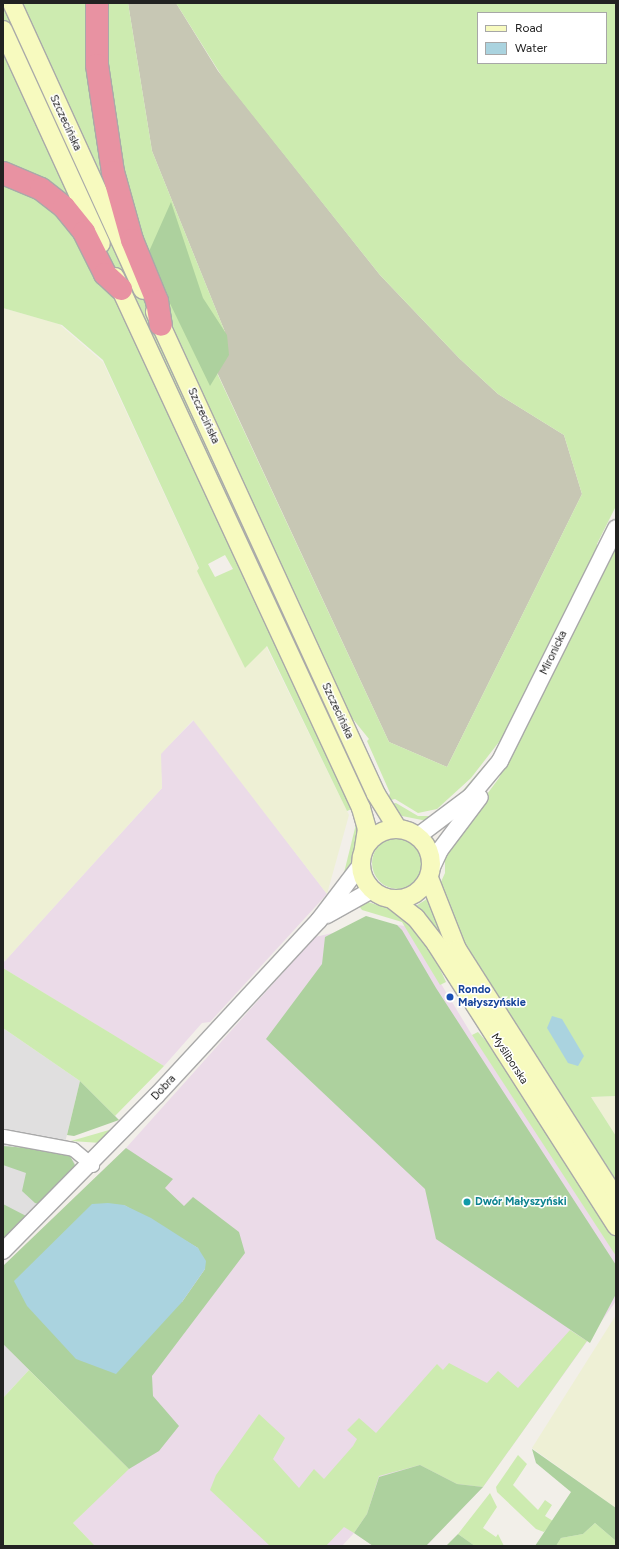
<!DOCTYPE html>
<meta charset="utf-8">
<style>
body{margin:0}
#map{position:relative;width:619px;height:1549px;overflow:hidden;background:#f2efe9;font-family:Figtree,sans-serif}
div>[style]{position:absolute}
.residential>*{inset:0;background:#e0dfdf}
.industrial>*{inset:0;background:#ebdbe8}
.construction>*{inset:0;background:#c7c7b4}
.farmland>*{inset:0;background:#eef0d5}
.grass>*{inset:0;background:#cdebb0}
.round{border-radius:50%}
.forest>*{inset:0;background:#add19e}
.water>*{inset:0;background:#aad3df}
.roads{filter:drop-shadow(1px 0 #a9a9a9) drop-shadow(-1px 0 #a9a9a9) drop-shadow(0 1px #a9a9a9) drop-shadow(0 -1px #a9a9a9)}
.minor>*{height:13px;margin:-6.5px;padding:0 6.5px;transform-origin:6.5px;border-radius:6.5px;background:#fff}
.tertiary>*{height:16px;margin:-8px;padding:0 8px;transform-origin:8px;border-radius:8px;background:#fff}
.secondary>*{height:18px;margin:-9px;padding:0 9px;transform-origin:9px;border-radius:9px;background:#f7fabf}
.secondary>.ring{margin:-9px;padding:0;box-sizing:content-box;background:none;border:18px solid #f7fabf;border-radius:50%}
.motorway>*{height:22px;margin:-11px;padding:0 11px;transform-origin:11px;border-radius:11px;background:#e892a2}
.dots>*{width:11px;height:11px;translate:-50% -50%;box-sizing:border-box;border:2px solid #fff;border-radius:50%}
span{translate:-50% -50%;white-space:nowrap;text-align:center;line-height:1.15;-webkit-text-stroke:3px #fff;paint-order:stroke}
.street-label{font-size:11px;color:#222}
.transit-label{font-size:11px;color:#164399;font-weight:700}
.left{translate:0 -50%;text-align:left}
.culture-label{font-size:11px;color:#0d838f;font-weight:700}
.frame{position:absolute;inset:0;border:4px solid #222;pointer-events:none}
.legend{position:absolute;left:477px;top:12px;width:130px;height:52px;box-sizing:border-box;background:#fff;border:1px solid #a7a7a7;margin:0;padding:5px 7px;list-style:none;font-size:12px;color:#222}
.legend li{display:flex;align-items:center;gap:8px;height:20px}
.legend b{width:20px;border:1px solid #a7a7a7}
</style>
<div id="map">
<div class="residential">
<i style="clip-path:polygon(3px 1028px,80px 1081px,63px 1151px,74px 1161px,77px 1169px,3px 1245px)"></i>
<i style="clip-path:polygon(3px 1344px,29px 1370px,3px 1398px)"></i>
</div>
<div class="industrial">
<i style="clip-path:polygon(194px 720px,327px 894px,210px 1022px,202px 1023px,164px 1066px,3px 968px,3px 963px,162px 788px,160px 754px)"></i>
<i style="clip-path:polygon(377px 923px,406px 926px,472px 1035px,616px 1234px,616px 1301px,483px 1487px,426px 1546px,373px 1546px,354px 1533px,342px 1546px,95px 1546px,73px 1523px,128px 1468px,3px 1344px,3px 1266px,126px 1148px,315px 937px)"></i>
</div>
<div class="construction">
<i style="clip-path:polygon(128px 3px,176px 3px,218px 71px,380px 275px,459px 358px,498px 394px,564px 435px,582px 494px,447px 767px,389px 742px,203px 342px,225px 332px,152px 151px)"></i>
</div>
<div class="farmland">
<i style="clip-path:polygon(3px 308px,59px 324px,103px 362px,245px 668px,266px 646px,349px 815px,327px 894px,193px 720px,161px 754px,162px 788px,5px 961px,3px 957px)"></i>
<i style="clip-path:polygon(616px 1096px,616px 1136px,591px 1097px)"></i>
<i style="clip-path:polygon(616px 1315px,616px 1508px,532px 1448px)"></i>
</div>
<div class="grass">
<i style="clip-path:polygon(evenodd,3px 3px,128px 3px,152px 151px,225px 332px,203px 343px,389px 742px,447px 767px,582px 494px,564px 435px,498px 394px,459px 358px,380px 275px,223px 78px,176px 3px,616px 3px,616px 506px,597px 544px,597px 555px,513px 724px,471px 778px,437px 809px,418px 813px,395px 799px,387px 801px,390px 793px,367px 741px,369px 739px,348px 713px,372px 800px,347px 811px,267px 646px,245px 668px,197px 571px,199px 568px,103px 360px,62px 325px,3px 308px,3px 3px,478px 13px,606px 13px,606px 63px,478px 63px,478px 13px,3px 3px,225px 555px,233px 569px,215px 577px,208px 564px,225px 555px)"></i>
<i style="clip-path:polygon(616px 540px,616px 1096px,591px 1097px,616px 1136px,616px 1187px,463px 947px,439px 886px,445px 873px,445px 851px,499px 778px)"></i>
<i style="clip-path:polygon(500px 747px,477px 781px,432px 822px,402px 816px,389px 804px,396px 803px,418px 816px,432px 816px,458px 796px)"></i>
<i style="clip-path:polygon(357px 820px,359px 836px,352px 868px,342px 881px)"></i>
<i class="round" style="left:372px;top:837px;width:52px;height:52px"></i>
<i style="clip-path:polygon(427px 899px,449px 947px,616px 1209px,616px 1215px,414px 907px)"></i>
<i style="clip-path:polygon(365px 901px,399px 912px,428px 943px,446px 982px,440px 985px,402px 922px,362px 910px,359px 906px)"></i>
<i style="clip-path:polygon(3px 968px,112px 1034px,164px 1066px,115px 1116px,80px 1081px,3px 1028px)"></i>
<i style="clip-path:polygon(478px 1032px,503px 1060px,616px 1238px,616px 1256px,472px 1035px)"></i>
<i style="clip-path:polygon(116px 1128px,101px 1143px,71px 1141px)"></i>
<i style="clip-path:polygon(570px 1330px,587px 1341px,483px 1487px,457px 1484px,420px 1465px,379px 1476px,367px 1514px,354px 1533px,344px 1527px,326px 1546px,270px 1546px,210px 1490px,216px 1475px,259px 1414px,285px 1438px,273px 1459px,299px 1488px,314px 1469px,324px 1479px,353px 1446px,357px 1439px,347px 1430px,359px 1418px,376px 1433px,437px 1364px,443px 1370px,449px 1363px,487px 1383px,498px 1371px,518px 1388px)"></i>
<i style="clip-path:polygon(29px 1370px,129px 1469px,73px 1523px,95px 1546px,3px 1546px,3px 1398px)"></i>
<i style="clip-path:polygon(518px 1455px,527px 1464px,513px 1485px,538px 1510px,545px 1500px,552px 1505px,545px 1516px,553px 1521px,544px 1532px,536px 1529px,497px 1492px,496px 1487px)"></i>
<i style="clip-path:polygon(490px 1493px,497px 1507px,483px 1528px,496px 1537px,498px 1534px,504px 1546px,475px 1546px,458px 1534px)"></i>
<i style="clip-path:polygon(595px 1523px,616px 1541px,616px 1546px,556px 1546px,561px 1538px,583px 1534px)"></i>
</div>
<div class="forest">
<i style="clip-path:polygon(171px 202px,203px 298px,227px 335px,229px 355px,210px 386px,147px 256px)"></i>
<i style="clip-path:polygon(366px 916px,397px 925px,402px 930px,436px 988px,616px 1265px,616px 1294px,590px 1343px,436px 1239px,425px 1189px,266px 1039px,322px 964px,325px 937px)"></i>
<i style="clip-path:polygon(80px 1081px,119px 1120px,74px 1136px,67px 1135px)"></i>
<i style="clip-path:polygon(3px 1146px,63px 1151px,69px 1154px,77px 1169px,43px 1205px,35px 1203px,22px 1191px,26px 1173px,3px 1165px)"></i>
<i style="clip-path:polygon(evenodd,126px 1148px,173px 1179px,165px 1188px,184px 1206px,193px 1197px,239px 1232px,245px 1253px,152px 1376px,153px 1396px,179px 1426px,159px 1451px,129px 1469px,3px 1344px,3px 1266px,126px 1148px,124px 1205px,198px 1248px,205px 1269px,182px 1302px,124px 1205px)"></i>
<i style="clip-path:polygon(3px 1204px,30px 1218px,3px 1245px)"></i>
<i style="clip-path:polygon(532px 1449px,616px 1508px,616px 1541px,595px 1523px,583px 1534px,561px 1538px,556px 1546px,535px 1546px,571px 1492px,536px 1463px)"></i>
<i style="clip-path:polygon(420px 1465px,457px 1484px,483px 1487px,426px 1546px,373px 1546px,354px 1533px,367px 1514px,379px 1477px)"></i>
<i style="clip-path:polygon(458px 1534px,475px 1546px,446px 1546px)"></i>
</div>
<div class="water">
<i style="clip-path:polygon(552px 1016px,562px 1019px,584px 1056px,578px 1066px,568px 1063px,547px 1028px)"></i>
<i style="clip-path:polygon(108px 1203px,124px 1205px,151px 1218px,198px 1248px,206px 1261px,205px 1269px,182px 1302px,116px 1374px,76px 1359px,27px 1306px,14px 1281px,92px 1204px)"></i>
</div>
<div class="roads">
<div class="minor">
<i style="left:3px;top:1136px;width:71px;rotate:10.5deg"></i>
<i style="left:73px;top:1149px;width:25px;rotate:40deg"></i>
</div>
<div class="tertiary">
<i style="left:418px;top:836px;width:65px;rotate:-36.9deg"></i>
<i style="left:470px;top:797px;width:47px;rotate:-50.2deg"></i>
<i style="left:500px;top:761px;width:260px;rotate:-63.5deg"></i>
<i style="left:432px;top:867px;width:19px;rotate:-65deg"></i>
<i style="left:440px;top:850px;width:66px;rotate:-53deg"></i>
<i style="left:327px;top:915px;width:51px;rotate:-29.1deg"></i>
<i style="left:3px;top:1251px;width:219px;rotate:-45.4deg"></i>
<i style="left:157px;top:1095px;width:238px;rotate:-47.2deg"></i>
<i style="left:319px;top:920px;width:68px;rotate:-52.8deg"></i>
</div>
<div class="secondary">
<i style="left:12px;top:3px;width:315px;rotate:65.5deg"></i>
<i style="left:3px;top:30px;width:235px;rotate:65.4deg"></i>
<i style="left:115px;top:277px;width:585px;rotate:65.14deg"></i>
<i style="left:361px;top:808px;width:22px;rotate:74deg"></i>
<i style="left:367px;top:829px;width:20px;rotate:99deg"></i>
<i style="left:155px;top:312px;width:530px;rotate:65.37deg"></i>
<i style="left:376px;top:794px;width:40px;rotate:58deg"></i>
<i class="ring" style="left:361px;top:829px;width:52px;height:52px"></i>
<i style="left:429px;top:878px;width:76px;rotate:68.5deg"></i>
<i style="left:457px;top:949px;width:296px;rotate:57.5deg"></i>
<i style="left:393px;top:900px;width:29px;rotate:38deg"></i>
<i style="left:416px;top:918px;width:33px;rotate:52deg"></i>
<i style="left:436px;top:944px;width:335px;rotate:57.4deg"></i>
</div>
<div class="motorway">
<i style="left:97px;top:3px;width:62px;rotate:90deg"></i>
<i style="left:97px;top:65px;width:108px;rotate:81.5deg"></i>
<i style="left:113px;top:172px;width:71px;rotate:74.4deg"></i>
<i style="left:132px;top:240px;width:66px;rotate:67.7deg"></i>
<i style="left:157px;top:301px;width:24px;rotate:81deg"></i>
<i style="left:3px;top:173px;width:41px;rotate:22.8deg"></i>
<i style="left:41px;top:189px;width:29px;rotate:38deg"></i>
<i style="left:64px;top:207px;width:32px;rotate:51deg"></i>
<i style="left:84px;top:232px;width:47px;rotate:63.4deg"></i>
<i style="left:105px;top:274px;width:22px;rotate:43deg"></i>
</div>
</div>
<div class="dots">
<i style="left:450px;top:997px;background:#1a4fb4"></i>
<i style="left:467px;top:1202px;background:#0f9aa8"></i>
</div>
<div class="street-label">
<span style="left:65px;top:123px;rotate:65deg">Szczecińska</span>
<span style="left:203px;top:416px;rotate:65deg">Szczecińska</span>
<span style="left:554px;top:653px;rotate:-64deg">Mironicka</span>
<span style="left:337px;top:711px;rotate:65deg">Szczecińska</span>
<span style="left:509px;top:1059px;rotate:57deg">Myśliborska</span>
<span style="left:164px;top:1088px;rotate:-47deg">Dobra</span>
</div>
<div class="transit-label">
<span class="left" style="left:458px;top:997px">Rondo<br>Małyszyńskie</span>
</div>
<div class="culture-label">
<span class="left" style="left:475px;top:1202px">Dwór Małyszyński</span>
</div>
<div class="frame"></div>
<ul class="legend">
<li><b style="height:5px;background:#f7fabf"></b>Road</li>
<li><b style="height:11px;background:#aad3df"></b>Water</li>
</ul>
</div>
